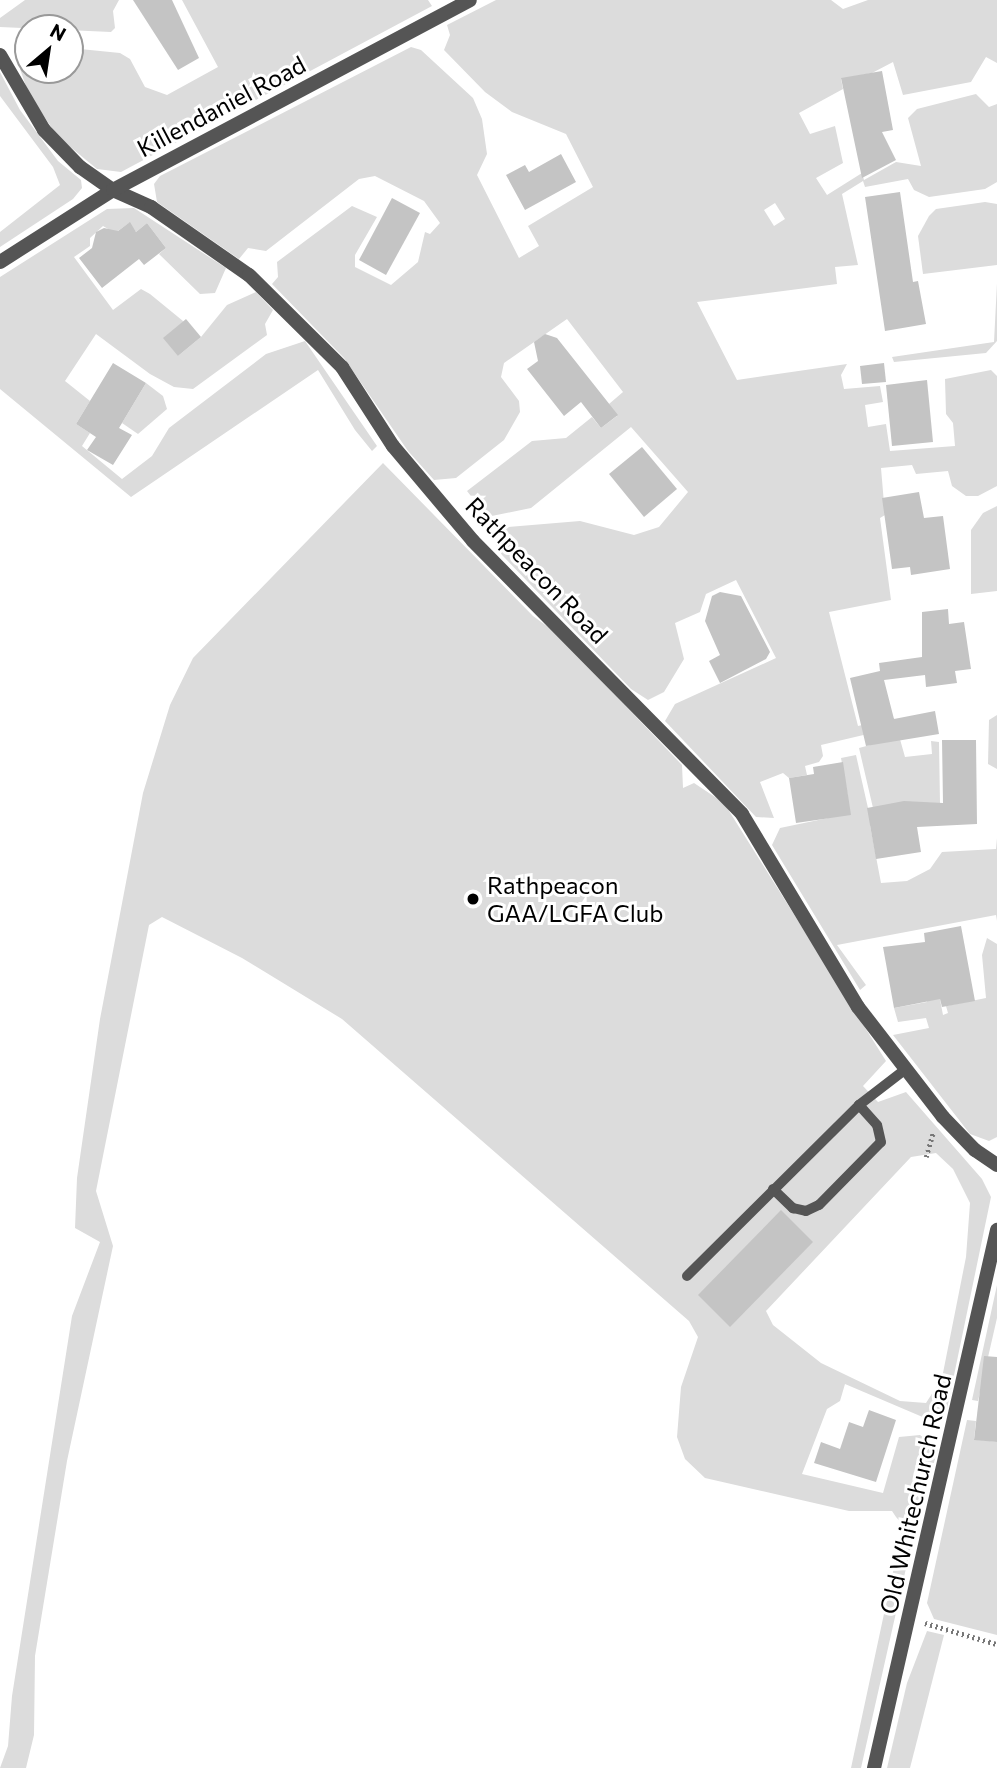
<!DOCTYPE html>
<style>
body{margin:0}
#map{position:relative;width:997px;height:1768px;overflow:hidden;background:#fff;font-family:Commissioner,sans-serif}
div>[style]{position:absolute}
.green>*{inset:0;background:#dcdcdc}
.building>*{inset:0;background:#c4c4c4}
.path>*{height:4.5px;margin-top:-2.25px;transform-origin:0;background:repeating-linear-gradient(90deg,#777 0 2px,transparent 0 5.5px)}
.service>*{height:10px;margin:-5px;padding:0 5px;transform-origin:5px;border-radius:5px;background:#555}
.minor>*{height:14px;margin:-7px;padding:0 7px;transform-origin:7px;border-radius:7px;background:#555}
.tertiary>*{height:14px;margin:-7px;padding:0 7px;transform-origin:7px;border-radius:7px;background:#555}
.dots>*{width:19px;height:19px;translate:-50% -50%;box-sizing:border-box;border:4px solid #fff;border-radius:50%}
span{translate:-50% -50%;white-space:nowrap;text-align:center;line-height:1.15;-webkit-text-stroke:6px #fff;paint-order:stroke}
.street-label{font-size:24px;color:#000}
.poi-label{font-size:24px;color:#000}
.left{translate:0 -50%;text-align:left}
.north{position:absolute;left:14px;top:14px;width:70px;height:70px;box-sizing:border-box;background:#fff;border:2px solid #999;border-radius:50%;rotate:29deg;font-size:19px;font-weight:700;line-height:28px;text-align:center;color:#000}
.north::after{content:'';display:block;margin:auto;width:24px;height:32px;background:#000;clip-path:polygon(50% 0,100% 100%,50% 72%,0 100%)}
</style>
<div id="map">
<div class="green">
<i style="clip-path:polygon(25px 0,119px 0,113px 11px,115px 28px,111px 32px,0 27px,0 18px)"></i>
<i style="clip-path:polygon(182px 0,428px 0,432px 6px,121px 172px,97px 169px,57px 136px,28px 92px,20px 69px,28px 63px,28px 70px,70px 70px,70px 48px,120px 53px,130px 59px,145px 87px,167px 95px,218px 67px)"></i>
<i style="clip-path:polygon(evenodd,496px 0,831px 0,843px 9px,868px 0,997px 0,997px 63px,986px 57px,971px 82px,903px 95px,893px 62px,872px 73px,841px 79px,843px 89px,799px 113px,810px 134px,835px 126px,843px 163px,816px 178px,827px 195px,862px 173px,864px 180px,896px 162px,921px 166px,908px 118px,917px 109px,976px 94px,989px 107px,997px 104px,997px 182px,985px 189px,929px 197px,914px 190px,908px 179px,865px 187px,863px 181px,842px 194px,858px 265px,835px 267px,837px 284px,697px 302px,737px 380px,847px 364px,841px 375px,844px 389px,880px 386px,883px 402px,865px 405px,868px 427px,886px 424px,890px 451px,955px 446px,953px 423px,946px 414px,945px 379px,991px 370px,997px 376px,997px 486px,978px 496px,966px 496px,952px 486px,948px 471px,916px 474px,912px 465px,881px 468px,885px 515px,880px 518px,891px 600px,829px 612px,858px 726px,894px 718px,905px 757px,932px 754px,931px 741px,939px 742px,940px 803px,935px 811px,870px 825px,881px 883px,907px 881px,930px 869px,942px 852px,996px 849px,997px 838px,997px 921px,996px 915px,837px 945px,866px 985px,860px 990px,772px 845px,780px 828px,828px 818px,848px 797px,841px 758px,856px 755px,868px 808px,873px 808px,859px 748px,874px 744px,872px 733px,821px 745px,823px 756px,819px 762px,805px 766px,807px 775px,789px 778px,783px 773px,760px 782px,774px 818px,756px 817px,665px 721px,675px 704px,776px 658px,736px 580px,706px 594px,700px 612px,675px 623px,684px 659px,664px 692px,648px 700px,631px 689px,502px 555px,492px 538px,497px 528px,580px 521px,634px 535px,659px 527px,688px 492px,631px 427px,531px 508px,487px 517px,467px 491px,532px 441px,566px 438px,592px 417px,601px 428px,617px 416px,609px 404px,623px 392px,567px 319px,504px 363px,501px 377px,519px 401px,520px 412px,504px 440px,456px 478px,434px 480px,408px 451px,344px 358px,272px 284px,278px 277px,277px 262px,352px 206px,377px 217px,355px 255px,355px 267px,391px 285px,418px 262px,425px 232px,430px 234px,440px 223px,424px 201px,375px 176px,359px 179px,266px 251px,248px 248px,239px 259px,157px 202px,154px 184px,160px 176px,411px 47px,421px 50px,473px 98px,482px 119px,487px 154px,477px 175px,519px 258px,539px 246px,528px 226px,593px 187px,566px 134px,512px 112px,485px 92px,444px 50px,450px 35px,447px 25px,496px 0,775px 203px,785px 219px,774px 226px,764px 210px,775px 203px)"></i>
<i style="clip-path:polygon(0 72px,20px 110px,58px 161px,81px 180px,82px 188px,73px 199px,0 247px,0 232px,60px 185px,53px 167px,0 96px)"></i>
<i style="clip-path:polygon(985px 202px,997px 204px,997px 265px,923px 274px,918px 236px,929px 216px,936px 209px)"></i>
<i style="clip-path:polygon(134px 208px,226px 268px,215px 293px,200px 294px,159px 254px,166px 248px,147px 223px,136px 232px,129px 223px,115px 233px,103px 226px,90px 238px,90px 246px,74px 257px,113px 310px,141px 289px,150px 294px,183px 321px,178px 356px,201px 337px,227px 305px,256px 292px,273px 310px,265px 324px,267px 335px,193px 389px,174px 387px,150px 374px,96px 334px,65px 381px,90px 401px,76px 424px,90px 433px,82px 446px,122px 479px,152px 456px,169px 428px,266px 354px,305px 341px,377px 446px,372px 451px,355px 430px,318px 370px,131px 497px,0 389px,0 277px,107px 209px)"></i>
<i style="clip-path:polygon(997px 283px,997px 341px,986px 353px,894px 362px,892px 357px,994px 342px)"></i>
<i style="clip-path:polygon(146px 383px,163px 396px,167px 409px,138px 434px,122px 423px)"></i>
<i style="clip-path:polygon(evenodd,383px 463px,533px 616px,555px 632px,682px 765px,683px 788px,694px 783px,724px 803px,886px 1061px,863px 1086px,878px 1102px,906px 1092px,982px 1179px,991px 1197px,947px 1409px,940px 1420px,932px 1421px,845px 1384px,840px 1401px,827px 1409px,802px 1474px,883px 1493px,899px 1437px,920px 1435px,938px 1449px,918px 1515px,861px 1768px,851px 1768px,903px 1525px,896px 1517px,892px 1511px,849px 1511px,705px 1478px,685px 1459px,677px 1437px,681px 1387px,698px 1337px,689px 1321px,342px 1019px,242px 958px,162px 917px,149px 925px,96px 1191px,113px 1246px,67px 1461px,35px 1656px,34px 1735px,26px 1768px,0 1768px,8px 1746px,12px 1696px,72px 1316px,100px 1242px,75px 1228px,77px 1178px,100px 1019px,143px 793px,170px 705px,193px 658px,383px 463px,936px 1153px,953px 1169px,970px 1203px,966px 1257px,942px 1378px,926px 1403px,900px 1401px,821px 1363px,773px 1325px,766px 1311px,911px 1157px,936px 1153px)"></i>
<i style="clip-path:polygon(997px 506px,997px 591px,971px 594px,971px 530px,983px 513px)"></i>
<i style="clip-path:polygon(997px 715px,997px 769px,988px 764px,989px 720px)"></i>
<i style="clip-path:polygon(987px 938px,997px 944px,997px 1137px,989px 1141px,970px 1134px,893px 1035px,929px 1028px,926px 1018px,898px 1022px,894px 1008px,927px 1002px,924px 982px,933px 963px,943px 1015px,948px 1013px,946px 1006px,986px 998px,982px 955px)"></i>
<i style="clip-path:polygon(997px 1285px,997px 1318px,978px 1401px,972px 1400px)"></i>
<i style="clip-path:polygon(967px 1420px,976px 1421px,974px 1439px,997px 1442px,997px 1635px,934px 1619px,927px 1603px)"></i>
<i style="clip-path:polygon(927px 1631px,944px 1635px,910px 1768px,887px 1768px,907px 1683px)"></i>
</div>
<div class="building">
<i style="clip-path:polygon(133px 0,172px 0,199px 58px,178px 70px)"></i>
<i style="clip-path:polygon(882px 71px,893px 130px,882px 132px,896px 160px,862px 178px,841px 78px)"></i>
<i style="clip-path:polygon(561px 154px,576px 182px,525px 210px,506px 175px,525px 165px,529px 172px)"></i>
<i style="clip-path:polygon(900px 192px,913px 282px,918px 281px,926px 324px,885px 331px,865px 197px)"></i>
<i style="clip-path:polygon(392px 198px,420px 213px,386px 275px,359px 260px)"></i>
<i style="clip-path:polygon(130px 222px,136px 232px,147px 223px,166px 248px,144px 265px,139px 259px,102px 288px,79px 258px,92px 248px,96px 232px,104px 228px,118px 231px)"></i>
<i style="clip-path:polygon(186px 319px,201px 337px,178px 356px,163px 338px)"></i>
<i style="clip-path:polygon(545px 334px,557px 338px,618px 415px,601px 428px,581px 402px,564px 416px,527px 369px,538px 361px,534px 342px)"></i>
<i style="clip-path:polygon(113px 363px,146px 383px,119px 428px,132px 435px,113px 465px,87px 450px,96px 437px,76px 424px)"></i>
<i style="clip-path:polygon(884px 363px,886px 382px,862px 384px,860px 366px)"></i>
<i style="clip-path:polygon(927px 380px,933px 442px,892px 446px,886px 385px)"></i>
<i style="clip-path:polygon(642px 447px,677px 489px,644px 517px,609px 474px)"></i>
<i style="clip-path:polygon(919px 492px,924px 518px,943px 516px,950px 569px,911px 575px,910px 567px,892px 569px,882px 498px)"></i>
<i style="clip-path:polygon(720px 592px,741px 596px,770px 652px,766px 659px,720px 683px,709px 661px,720px 655px,705px 621px,712px 596px)"></i>
<i style="clip-path:polygon(948px 609px,949px 624px,964px 622px,971px 669px,955px 671px,957px 683px,926px 687px,925px 675px,884px 680px,894px 719px,935px 711px,939px 734px,866px 746px,850px 678px,880px 671px,879px 663px,922px 657px,922px 612px)"></i>
<i style="clip-path:polygon(942px 740px,976px 740px,977px 824px,917px 827px,921px 852px,876px 859px,867px 808px,904px 801px,943px 803px)"></i>
<i style="clip-path:polygon(843px 762px,851px 815px,796px 823px,789px 778px,814px 774px,813px 767px)"></i>
<i style="clip-path:polygon(961px 926px,975px 1001px,942px 1007px,940px 999px,894px 1008px,883px 947px,925px 942px,924px 933px)"></i>
<i style="clip-path:polygon(781px 1210px,813px 1242px,730px 1327px,698px 1295px)"></i>
<i style="clip-path:polygon(984px 1356px,997px 1357px,997px 1442px,974px 1440px)"></i>
<i style="clip-path:polygon(869px 1410px,896px 1420px,876px 1482px,814px 1463px,821px 1442px,840px 1449px,849px 1422px,863px 1427px)"></i>
</div>
<div class="path">
<i style="left:926px;top:1157px;width:26px;rotate:-74deg"></i>
<i style="left:925px;top:1623px;width:75px;rotate:16.3deg"></i>
</div>
<div class="service">
<i style="left:773px;top:1189px;width:28px;rotate:44deg"></i>
<i style="left:793px;top:1208px;width:13px;rotate:13deg"></i>
<i style="left:806px;top:1211px;width:14px;rotate:-25deg"></i>
<i style="left:819px;top:1205px;width:88px;rotate:-45.5deg"></i>
<i style="left:881px;top:1142px;width:17px;rotate:-103deg"></i>
<i style="left:877px;top:1125px;width:27px;rotate:-132deg"></i>
<i style="left:687px;top:1276px;width:243px;rotate:-44.8deg"></i>
<i style="left:859px;top:1105px;width:59px;rotate:-37.5deg"></i>
</div>
<div class="minor">
<i style="left:0;top:55px;width:87px;rotate:59.6deg"></i>
<i style="left:44px;top:130px;width:52px;rotate:45.8deg"></i>
<i style="left:80px;top:167px;width:40px;rotate:34.9deg"></i>
</div>
<div class="tertiary">
<i style="left:113px;top:190px;width:42px;rotate:24.1deg"></i>
<i style="left:151px;top:207px;width:119px;rotate:34.8deg"></i>
<i style="left:249px;top:275px;width:131px;rotate:44.7deg"></i>
<i style="left:342px;top:367px;width:94px;rotate:57.2deg"></i>
<i style="left:393px;top:446px;width:124px;rotate:49.9deg"></i>
<i style="left:473px;top:541px;width:383px;rotate:45.4deg"></i>
<i style="left:742px;top:814px;width:225px;rotate:59deg"></i>
<i style="left:858px;top:1007px;width:139px;rotate:52.3deg"></i>
<i style="left:943px;top:1117px;width:46px;rotate:45.9deg"></i>
<i style="left:975px;top:1150px;width:27px;rotate:34deg"></i>
<i style="left:0;top:262px;width:134px;rotate:-32.5deg"></i>
<i style="left:113px;top:190px;width:404px;rotate:-28deg"></i>
<i style="left:874px;top:1768px;width:552px;rotate:-77.12deg"></i>
</div>
<div class="dots">
<i style="left:473px;top:899px;background:#000"></i>
</div>
<div class="street-label">
<span style="left:221px;top:106px;rotate:-28deg">Killendaniel Road</span>
<span style="left:537px;top:570px;rotate:46deg">Rathpeacon Road</span>
<span style="left:915px;top:1494px;rotate:-77deg">Old Whitechurch Road</span>
</div>
<div class="poi-label">
<span class="left" style="left:487px;top:899px">Rathpeacon<br>GAA/LGFA Club</span>
</div>
<div class="north">N</div>
</div>
